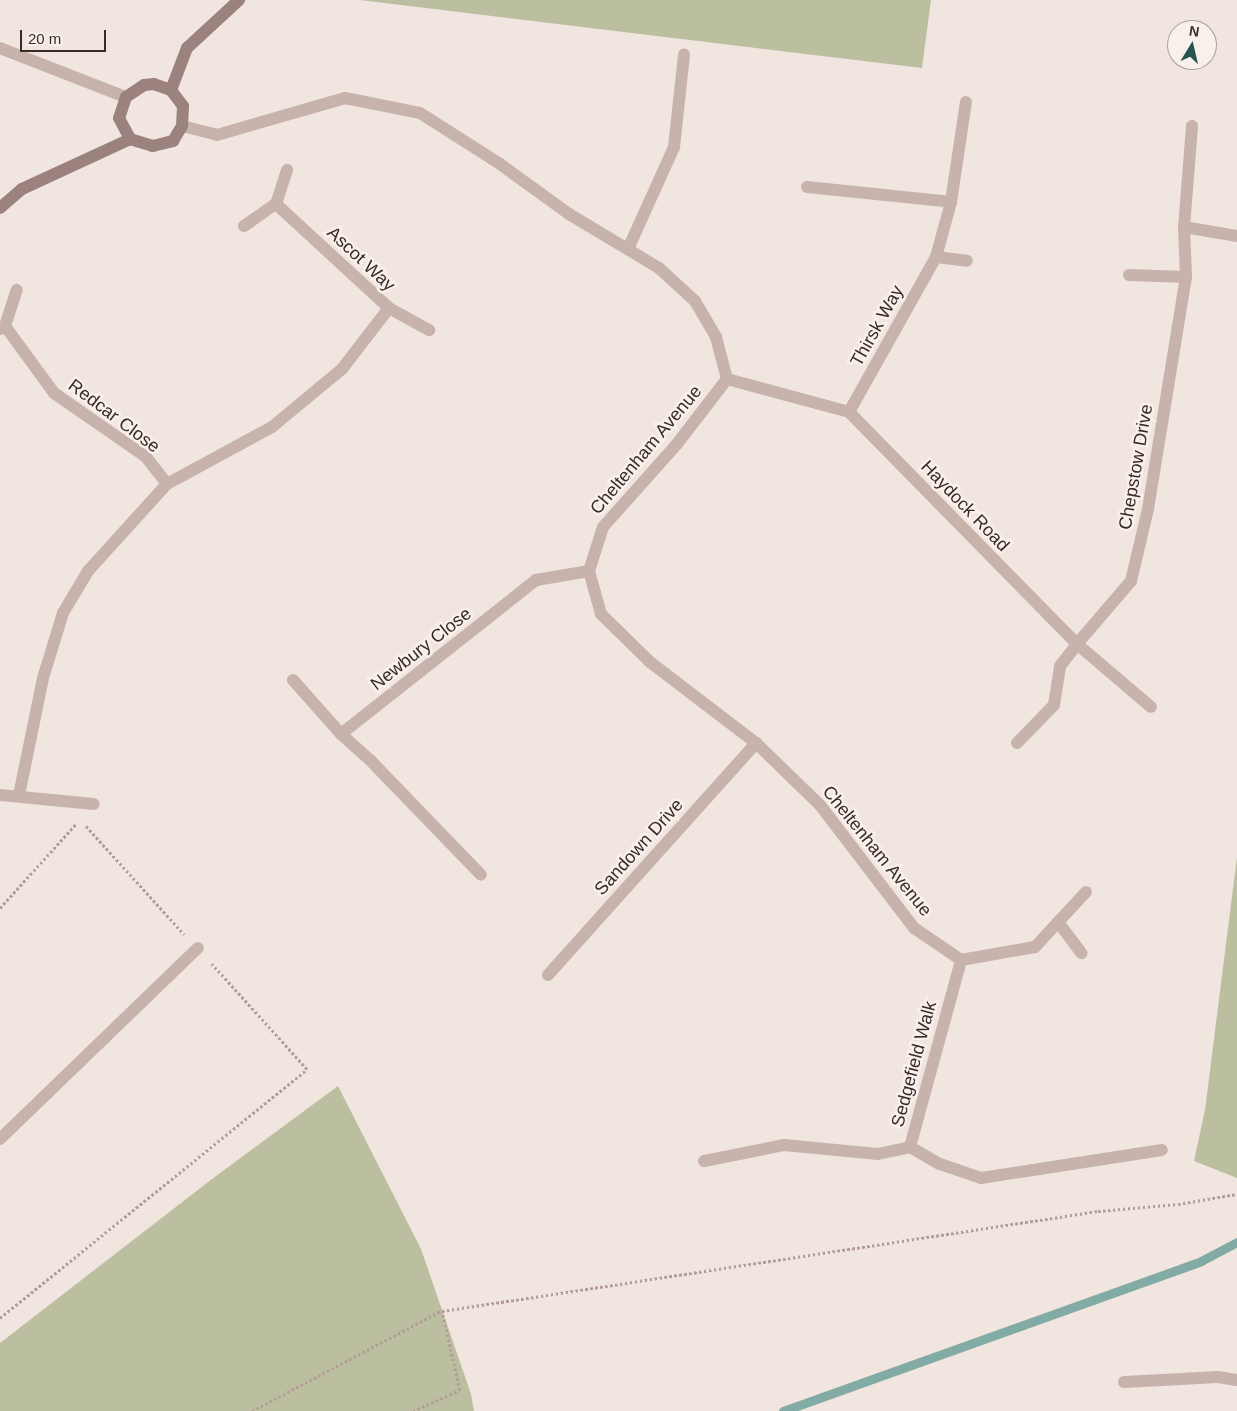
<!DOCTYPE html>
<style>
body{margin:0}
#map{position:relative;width:1237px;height:1411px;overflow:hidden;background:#f1e5df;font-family:Arial,sans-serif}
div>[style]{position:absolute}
.green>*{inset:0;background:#bbbfa0}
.stream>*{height:9px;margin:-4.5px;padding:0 4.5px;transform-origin:4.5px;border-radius:4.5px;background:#81aba4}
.path>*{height:3px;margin-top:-1.5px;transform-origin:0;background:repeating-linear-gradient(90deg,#b49d96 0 2.5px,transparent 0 5px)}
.lane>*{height:12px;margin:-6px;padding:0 6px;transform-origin:6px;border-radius:6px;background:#c8b3ac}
.street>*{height:12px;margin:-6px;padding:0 6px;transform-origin:6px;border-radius:6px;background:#c8b3ac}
.secondary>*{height:12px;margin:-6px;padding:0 6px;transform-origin:6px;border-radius:6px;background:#9b827e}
span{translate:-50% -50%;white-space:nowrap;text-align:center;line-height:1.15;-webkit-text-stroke:5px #f9f0eb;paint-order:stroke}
.street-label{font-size:18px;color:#372b2a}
.north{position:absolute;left:1167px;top:20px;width:50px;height:50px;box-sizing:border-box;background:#f9f0eb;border:1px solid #aba19e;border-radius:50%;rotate:9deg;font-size:14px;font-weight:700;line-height:20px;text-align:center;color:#372b2a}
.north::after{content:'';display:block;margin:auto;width:18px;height:22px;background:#24544d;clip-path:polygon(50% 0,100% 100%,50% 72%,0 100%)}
.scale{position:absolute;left:20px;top:30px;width:86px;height:22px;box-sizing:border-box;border:2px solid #372b2a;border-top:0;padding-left:6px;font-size:15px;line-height:18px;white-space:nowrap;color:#372b2a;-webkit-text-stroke:4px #f9f0eb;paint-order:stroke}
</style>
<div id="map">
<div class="green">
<i style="clip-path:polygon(360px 0,931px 0,922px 68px)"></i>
<i style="clip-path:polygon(1237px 857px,1237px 1178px,1194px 1161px,1205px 1110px)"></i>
<i style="clip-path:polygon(338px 1086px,421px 1249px,471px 1394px,474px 1411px,0 1411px,0 1343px,212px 1179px)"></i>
</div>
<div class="stream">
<i style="left:783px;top:1411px;width:444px;rotate:-19.7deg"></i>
<i style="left:1201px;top:1261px;width:41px;rotate:-27.8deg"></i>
</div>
<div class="path">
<i style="left:86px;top:826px;width:146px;rotate:47.8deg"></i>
<i style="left:0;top:908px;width:113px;rotate:-47.9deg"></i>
<i style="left:0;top:1318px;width:395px;rotate:-39deg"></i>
<i style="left:307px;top:1069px;width:142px;rotate:-132.1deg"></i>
<i style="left:252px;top:1411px;width:214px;rotate:-27.9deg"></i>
<i style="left:413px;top:1411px;width:51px;rotate:-24.1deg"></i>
<i style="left:460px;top:1390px;width:81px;rotate:-102.8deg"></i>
<i style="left:442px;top:1311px;width:664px;rotate:-8.67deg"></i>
<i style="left:1098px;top:1211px;width:80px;rotate:-5deg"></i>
<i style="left:1178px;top:1204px;width:60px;rotate:-9.6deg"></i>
</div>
<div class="lane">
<i style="left:1192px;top:126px;width:101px;rotate:94.5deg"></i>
<i style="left:1184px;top:227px;width:54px;rotate:9.6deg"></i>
<i style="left:807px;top:187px;width:145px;rotate:5.9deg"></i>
<i style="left:951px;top:202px;width:101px;rotate:-81.5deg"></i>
<i style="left:628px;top:249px;width:112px;rotate:-65.7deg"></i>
<i style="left:674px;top:147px;width:93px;rotate:-83.8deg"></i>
<i style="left:1017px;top:743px;width:53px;rotate:-45.8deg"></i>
<i style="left:1054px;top:705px;width:39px;rotate:-81deg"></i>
<i style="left:1060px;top:666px;width:28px;rotate:-52deg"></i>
<i style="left:371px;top:761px;width:158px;rotate:46deg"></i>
<i style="left:704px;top:1161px;width:82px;rotate:-11.3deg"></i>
<i style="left:784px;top:1145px;width:94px;rotate:5.5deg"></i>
<i style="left:940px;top:1164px;width:43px;rotate:18.9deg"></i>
<i style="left:981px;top:1178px;width:183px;rotate:-8.8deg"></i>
</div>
<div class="street">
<i style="left:0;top:48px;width:135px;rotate:21.3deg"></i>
<i style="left:182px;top:126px;width:36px;rotate:14deg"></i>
<i style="left:217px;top:135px;width:133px;rotate:-16.1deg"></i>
<i style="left:345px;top:98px;width:76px;rotate:11.3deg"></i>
<i style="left:420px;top:113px;width:95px;rotate:32.5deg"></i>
<i style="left:500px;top:164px;width:85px;rotate:35.9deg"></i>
<i style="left:569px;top:214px;width:105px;rotate:31deg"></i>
<i style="left:659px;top:268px;width:49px;rotate:42.5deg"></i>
<i style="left:695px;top:301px;width:42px;rotate:59.7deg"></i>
<i style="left:716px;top:337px;width:43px;rotate:75.3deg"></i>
<i style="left:727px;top:379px;width:82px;rotate:127.6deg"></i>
<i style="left:677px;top:444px;width:111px;rotate:131.7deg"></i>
<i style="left:603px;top:527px;width:46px;rotate:107.7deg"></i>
<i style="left:589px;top:571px;width:45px;rotate:74.4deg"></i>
<i style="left:601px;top:614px;width:69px;rotate:44.4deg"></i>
<i style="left:650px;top:662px;width:133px;rotate:37.4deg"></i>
<i style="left:756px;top:743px;width:89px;rotate:44.1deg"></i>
<i style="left:820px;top:805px;width:155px;rotate:52.6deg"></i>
<i style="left:914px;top:928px;width:57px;rotate:34.2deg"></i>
<i style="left:961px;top:960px;width:75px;rotate:-10deg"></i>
<i style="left:1035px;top:947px;width:75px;rotate:-47.2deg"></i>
<i style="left:276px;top:204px;width:154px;rotate:42.6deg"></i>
<i style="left:389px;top:308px;width:46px;rotate:28.8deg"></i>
<i style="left:244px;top:226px;width:39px;rotate:-35deg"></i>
<i style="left:276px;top:204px;width:36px;rotate:-72deg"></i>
<i style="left:936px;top:257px;width:31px;rotate:7deg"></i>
<i style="left:1129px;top:275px;width:57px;rotate:2deg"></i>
<i style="left:5px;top:326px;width:83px;rotate:53.8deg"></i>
<i style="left:54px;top:393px;width:112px;rotate:34.8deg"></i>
<i style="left:146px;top:457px;width:34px;rotate:52deg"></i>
<i style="left:0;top:329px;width:6px;rotate:-31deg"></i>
<i style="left:5px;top:326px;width:38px;rotate:-72deg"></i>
<i style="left:727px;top:379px;width:126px;rotate:15.1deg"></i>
<i style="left:849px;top:412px;width:325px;rotate:45.5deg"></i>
<i style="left:1077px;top:644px;width:97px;rotate:40.4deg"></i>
<i style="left:849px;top:412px;width:178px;rotate:-60.7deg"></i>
<i style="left:936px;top:257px;width:57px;rotate:-74.7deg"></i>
<i style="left:1077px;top:644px;width:83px;rotate:-49.4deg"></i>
<i style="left:1131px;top:581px;width:74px;rotate:-76.7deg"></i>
<i style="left:1148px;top:509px;width:235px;rotate:-80.7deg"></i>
<i style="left:1186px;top:277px;width:50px;rotate:-92.3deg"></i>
<i style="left:293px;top:680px;width:72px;rotate:48.4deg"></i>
<i style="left:341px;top:734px;width:248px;rotate:-38.3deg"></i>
<i style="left:536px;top:580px;width:54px;rotate:-9.6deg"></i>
<i style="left:341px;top:734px;width:40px;rotate:42deg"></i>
<i style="left:0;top:795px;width:94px;rotate:5.5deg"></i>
<i style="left:19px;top:795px;width:119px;rotate:-78.4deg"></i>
<i style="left:43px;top:678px;width:68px;rotate:-72.9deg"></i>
<i style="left:63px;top:613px;width:49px;rotate:-59.2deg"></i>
<i style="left:88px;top:571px;width:118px;rotate:-47.8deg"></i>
<i style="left:167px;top:484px;width:119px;rotate:-28.5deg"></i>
<i style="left:272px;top:427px;width:91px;rotate:-39.6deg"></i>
<i style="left:342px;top:369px;width:77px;rotate:-52.4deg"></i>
<i style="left:1058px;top:922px;width:39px;rotate:53deg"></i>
<i style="left:548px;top:975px;width:312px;rotate:-48.1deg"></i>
<i style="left:0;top:1139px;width:275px;rotate:-44deg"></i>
<i style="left:910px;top:1147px;width:34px;rotate:30deg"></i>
<i style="left:878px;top:1154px;width:33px;rotate:-12deg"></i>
<i style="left:910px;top:1147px;width:194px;rotate:-74.7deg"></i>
<i style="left:1124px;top:1382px;width:94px;rotate:-3deg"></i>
<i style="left:1218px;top:1377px;width:19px;rotate:9deg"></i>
</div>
<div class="secondary">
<i style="left:171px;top:90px;width:45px;rotate:-69.1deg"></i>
<i style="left:187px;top:48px;width:71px;rotate:-42.7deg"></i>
<i style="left:0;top:208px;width:29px;rotate:-41deg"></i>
<i style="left:22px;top:189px;width:119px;rotate:-24.8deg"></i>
<i style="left:130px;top:139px;width:24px;rotate:17deg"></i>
<i style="left:153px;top:146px;width:21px;rotate:-14deg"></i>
<i style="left:173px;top:141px;width:17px;rotate:-59deg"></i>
<i style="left:182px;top:126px;width:20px;rotate:-87deg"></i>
<i style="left:183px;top:106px;width:20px;rotate:-127deg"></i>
<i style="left:171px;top:90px;width:18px;rotate:-161deg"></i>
<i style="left:154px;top:84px;width:10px;rotate:174deg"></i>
<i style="left:144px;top:85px;width:22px;rotate:146deg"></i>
<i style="left:126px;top:97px;width:22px;rotate:108deg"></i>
<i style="left:119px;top:118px;width:24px;rotate:62deg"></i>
</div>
<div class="street-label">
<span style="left:361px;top:259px;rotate:43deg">Ascot Way</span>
<span style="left:877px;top:326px;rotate:-61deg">Thirsk Way</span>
<span style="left:114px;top:416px;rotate:37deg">Redcar Close</span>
<span style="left:646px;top:450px;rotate:-50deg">Cheltenham Avenue</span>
<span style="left:1136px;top:467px;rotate:-80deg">Chepstow Drive</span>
<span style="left:965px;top:506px;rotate:46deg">Haydock Road</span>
<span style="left:421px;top:649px;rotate:-38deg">Newbury Close</span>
<span style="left:639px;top:847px;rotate:-48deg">Sandown Drive</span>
<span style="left:877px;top:851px;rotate:51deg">Cheltenham Avenue</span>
<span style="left:914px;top:1064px;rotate:-75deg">Sedgefield Walk</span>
</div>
<div class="north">N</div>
<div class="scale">20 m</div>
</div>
